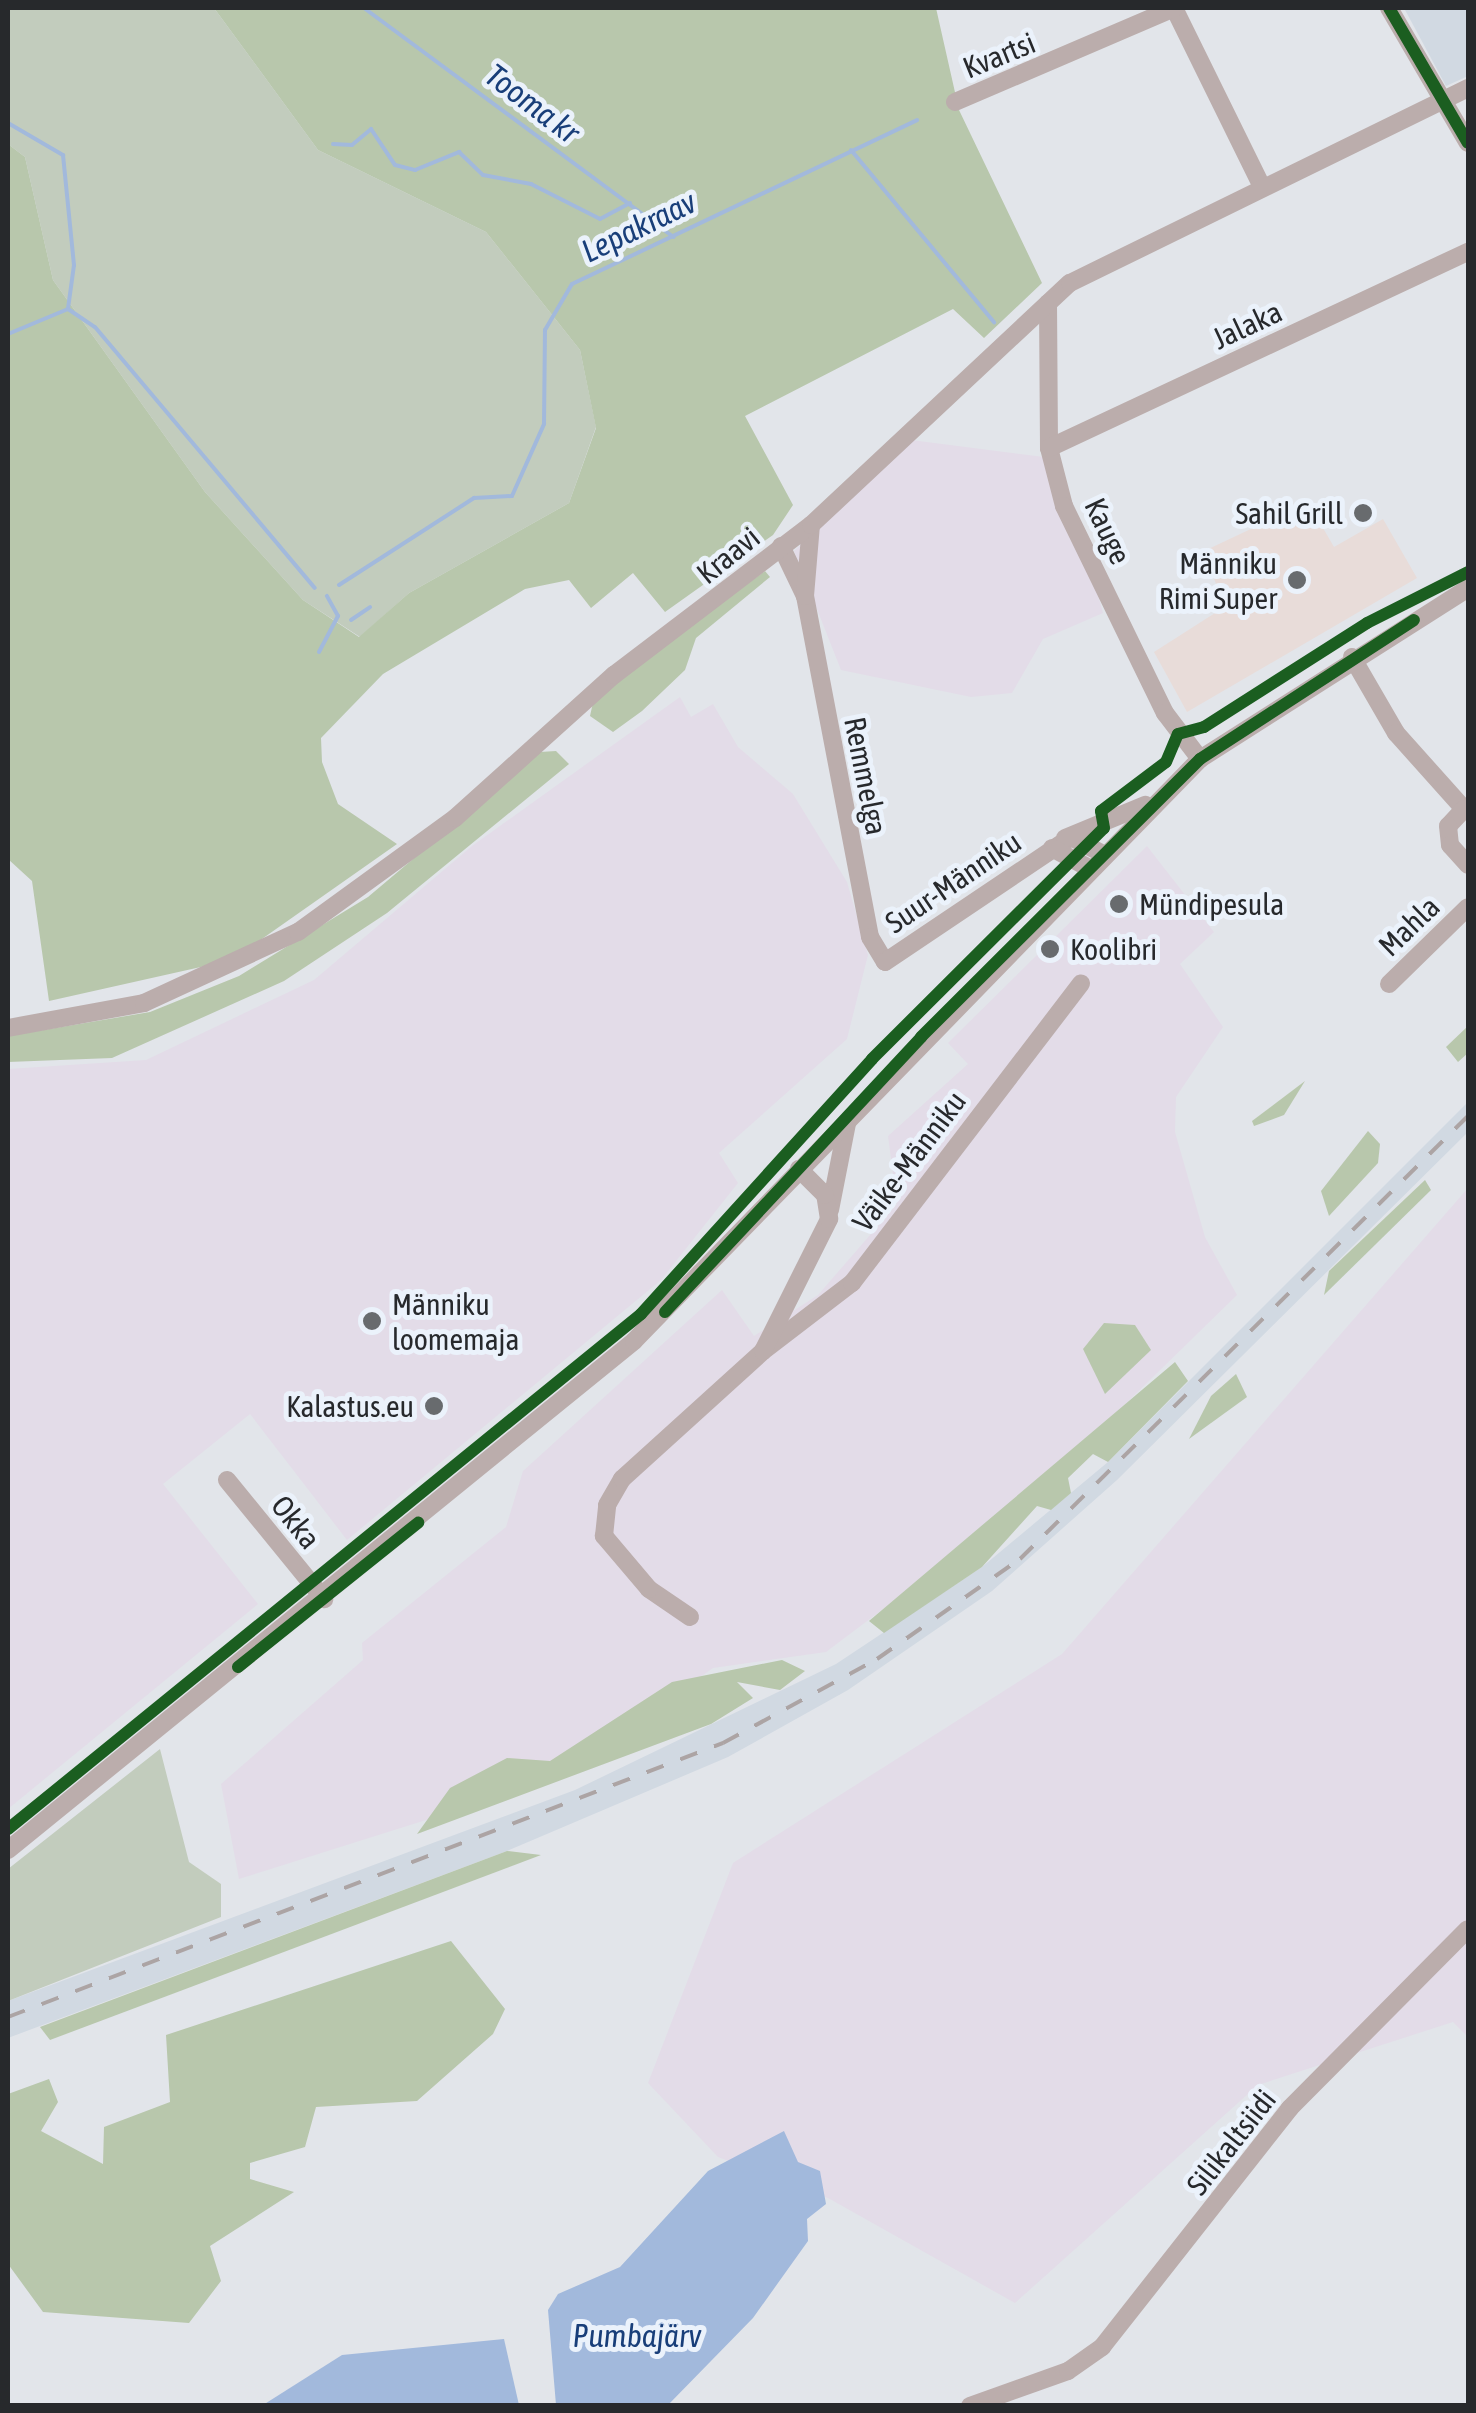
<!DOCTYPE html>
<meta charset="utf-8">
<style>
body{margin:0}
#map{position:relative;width:1476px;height:2413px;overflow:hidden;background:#e2e5ea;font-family:"Asap Condensed",sans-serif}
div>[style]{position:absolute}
.commercial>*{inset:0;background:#e8dcd9}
.industrial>*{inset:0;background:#e3dce8}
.built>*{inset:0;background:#d1d9e2}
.green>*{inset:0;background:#c2ccbd}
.forest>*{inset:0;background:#b8c7ac}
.water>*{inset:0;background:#a2b9dc}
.stream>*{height:4px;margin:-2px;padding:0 2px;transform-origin:2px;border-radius:2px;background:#a2b9dc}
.minor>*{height:18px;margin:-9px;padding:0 9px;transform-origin:9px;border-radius:9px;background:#bbadac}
.rail>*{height:4px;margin-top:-2px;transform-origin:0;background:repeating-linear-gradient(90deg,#aca4a4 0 18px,transparent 0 36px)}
.cycleway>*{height:12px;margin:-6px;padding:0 6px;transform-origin:6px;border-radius:6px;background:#1b5e20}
.dots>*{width:28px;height:28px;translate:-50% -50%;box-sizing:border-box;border:5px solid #ebf2fb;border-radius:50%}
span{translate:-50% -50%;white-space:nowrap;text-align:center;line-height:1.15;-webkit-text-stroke:10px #ebf2fb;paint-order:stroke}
.street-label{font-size:30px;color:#27292c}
.poi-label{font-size:30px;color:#27292c}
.right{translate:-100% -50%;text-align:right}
.left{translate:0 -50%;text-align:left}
.water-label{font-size:32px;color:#183e79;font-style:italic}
.frame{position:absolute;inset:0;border:10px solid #27292c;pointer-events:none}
</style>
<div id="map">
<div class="commercial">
<i style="clip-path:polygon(1308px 502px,1334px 547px,1383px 519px,1417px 578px,1187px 712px,1154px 652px,1226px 606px,1202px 552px)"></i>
</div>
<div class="industrial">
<i style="clip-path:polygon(911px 440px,1060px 459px,1103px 613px,1043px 639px,1012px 693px,971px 697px,841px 670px,794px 551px)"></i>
<i style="clip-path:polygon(680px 697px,691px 717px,713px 704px,738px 747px,793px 794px,847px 882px,868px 955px,847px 1039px,719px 1153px,738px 1183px,661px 1280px,347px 1540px,250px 1414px,163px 1484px,258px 1604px,8px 1809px,8px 1069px,146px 1060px,314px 980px,472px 846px)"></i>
<i style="clip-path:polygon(1147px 846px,1214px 932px,1180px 964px,1223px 1027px,1176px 1097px,1175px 1132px,1205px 1237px,1237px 1295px,1025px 1502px,826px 1652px,713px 1668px,556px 1779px,239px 1879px,221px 1784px,363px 1660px,362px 1643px,506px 1527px,523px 1471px,722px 1290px,754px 1336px,818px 1295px,897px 1204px,888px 1136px,968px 1064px,948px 1043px)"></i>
<i style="clip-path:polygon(1468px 1188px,1468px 2037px,1453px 2022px,1258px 2085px,1015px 2303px,828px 2198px,718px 2157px,648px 2083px,733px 1863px,1062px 1654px)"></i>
</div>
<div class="built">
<i style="clip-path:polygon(1404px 8px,1468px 8px,1468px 76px,1446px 86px)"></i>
<i style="clip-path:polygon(1468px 1102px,1468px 1132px,1117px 1480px,992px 1591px,848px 1690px,728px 1757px,507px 1851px,8px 2038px,8px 2001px,575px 1790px,836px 1664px,982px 1567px,1108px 1462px)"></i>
</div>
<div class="green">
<i style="clip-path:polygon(8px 8px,214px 8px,318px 150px,486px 232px,580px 350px,596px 427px,569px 503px,409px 593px,360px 637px,303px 600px,205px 492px,53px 280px,25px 157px,8px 144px)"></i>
<i style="clip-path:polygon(160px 1749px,189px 1862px,221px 1884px,221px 1917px,8px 2001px,8px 1869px)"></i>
</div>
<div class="forest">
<i style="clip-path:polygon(214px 8px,936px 8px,959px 110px,1042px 283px,984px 338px,953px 309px,745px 416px,793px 505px,773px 535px,665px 612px,633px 573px,591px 608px,569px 580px,525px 589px,383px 674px,321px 738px,322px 762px,338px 804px,397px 844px,232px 960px,49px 1001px,32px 881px,8px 859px,8px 144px,25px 157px,53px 280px,205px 492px,303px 600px,359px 637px,409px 593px,569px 503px,596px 428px,580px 350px,486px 232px,318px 150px)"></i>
<i style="clip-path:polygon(765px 571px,770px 577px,696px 638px,685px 670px,642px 711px,613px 732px,590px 716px,594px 698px,616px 679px)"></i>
<i style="clip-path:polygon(556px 751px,569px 764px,387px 913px,284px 981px,112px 1058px,8px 1062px,8px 1036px,150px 1012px,239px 976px,368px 897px,540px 752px)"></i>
<i style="clip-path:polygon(1468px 1026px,1468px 1053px,1458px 1062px,1446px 1047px)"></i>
<i style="clip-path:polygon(1305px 1081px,1284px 1115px,1254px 1126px,1252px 1121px)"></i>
<i style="clip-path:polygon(1368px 1131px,1380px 1144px,1378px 1163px,1329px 1216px,1321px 1191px)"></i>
<i style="clip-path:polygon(1425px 1180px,1431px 1190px,1324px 1295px,1329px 1271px)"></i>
<i style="clip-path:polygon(1104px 1323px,1135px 1325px,1151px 1350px,1105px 1394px,1083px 1349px)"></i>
<i style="clip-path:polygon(1175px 1362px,1188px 1381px,1108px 1462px,1093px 1454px,1068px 1478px,1071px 1493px,1051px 1510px,1037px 1506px,982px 1567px,884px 1633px,869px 1621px)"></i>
<i style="clip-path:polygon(1236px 1374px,1247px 1397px,1189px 1439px,1211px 1396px)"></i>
<i style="clip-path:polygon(782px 1660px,805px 1671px,780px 1690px,737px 1682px,753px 1698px,711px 1724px,417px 1834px,450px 1788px,507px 1758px,550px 1761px,672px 1682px)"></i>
<i style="clip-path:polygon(507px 1851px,541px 1855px,50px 2040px,40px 2027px)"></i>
<i style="clip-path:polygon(451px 1941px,505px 2009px,493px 2034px,417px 2101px,316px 2107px,305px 2147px,250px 2163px,250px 2179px,294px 2192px,210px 2246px,221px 2281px,189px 2323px,43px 2312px,8px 2264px,8px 2094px,49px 2079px,58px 2102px,41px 2131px,103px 2164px,104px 2127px,170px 2102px,166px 2035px)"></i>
</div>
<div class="water">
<i style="clip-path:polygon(784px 2131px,798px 2162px,820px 2171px,826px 2204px,807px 2219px,808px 2241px,753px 2318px,668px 2405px,556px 2405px,548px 2310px,558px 2294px,620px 2267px,708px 2171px)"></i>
<i style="clip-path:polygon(504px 2339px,519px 2405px,263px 2405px,342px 2355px)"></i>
</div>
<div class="stream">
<i style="left:364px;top:8px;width:385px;rotate:36.5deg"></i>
<i style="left:8px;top:123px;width:64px;rotate:30.2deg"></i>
<i style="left:63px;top:155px;width:111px;rotate:84.3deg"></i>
<i style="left:74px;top:265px;width:44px;rotate:97.8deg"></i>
<i style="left:68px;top:309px;width:32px;rotate:34deg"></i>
<i style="left:95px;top:327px;width:341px;rotate:49.9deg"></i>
<i style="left:333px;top:144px;width:19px;rotate:3deg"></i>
<i style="left:352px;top:145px;width:25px;rotate:-40deg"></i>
<i style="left:371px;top:129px;width:43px;rotate:56.3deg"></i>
<i style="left:395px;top:165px;width:21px;rotate:14deg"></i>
<i style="left:415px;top:170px;width:48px;rotate:-22.2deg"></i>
<i style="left:459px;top:152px;width:33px;rotate:44deg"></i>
<i style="left:483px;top:175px;width:49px;rotate:10.6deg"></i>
<i style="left:531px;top:184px;width:77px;rotate:26.9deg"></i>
<i style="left:600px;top:219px;width:34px;rotate:-28deg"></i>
<i style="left:851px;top:150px;width:224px;rotate:50.3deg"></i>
<i style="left:8px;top:334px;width:65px;rotate:-22.6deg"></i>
<i style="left:339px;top:585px;width:161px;rotate:-32.8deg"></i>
<i style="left:474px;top:498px;width:38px;rotate:-3deg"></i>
<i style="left:512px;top:496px;width:79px;rotate:-66deg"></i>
<i style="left:544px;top:424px;width:94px;rotate:-89.4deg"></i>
<i style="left:545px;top:330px;width:53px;rotate:-59.6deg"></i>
<i style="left:572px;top:284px;width:382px;rotate:-25.4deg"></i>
<i style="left:351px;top:620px;width:23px;rotate:-34deg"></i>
<i style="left:319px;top:652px;width:41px;rotate:-62.2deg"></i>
<i style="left:338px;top:616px;width:23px;rotate:-119deg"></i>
</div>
<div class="minor">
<i style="left:1174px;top:8px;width:199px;rotate:63.8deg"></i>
<i style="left:1389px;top:8px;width:156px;rotate:59.7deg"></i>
<i style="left:955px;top:102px;width:238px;rotate:-23.2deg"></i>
<i style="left:1048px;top:303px;width:145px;rotate:89.6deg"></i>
<i style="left:1049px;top:448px;width:60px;rotate:75.5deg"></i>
<i style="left:1064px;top:506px;width:230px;rotate:64deg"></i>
<i style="left:1165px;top:713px;width:58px;rotate:52.7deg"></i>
<i style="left:1049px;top:448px;width:463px;rotate:-25.1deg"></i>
<i style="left:781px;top:546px;width:55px;rotate:64.4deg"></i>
<i style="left:805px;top:596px;width:347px;rotate:79.2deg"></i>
<i style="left:870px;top:937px;width:29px;rotate:59deg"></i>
<i style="left:885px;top:962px;width:224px;rotate:-33.9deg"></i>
<i style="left:1071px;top:837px;width:36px;rotate:28deg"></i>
<i style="left:805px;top:596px;width:71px;rotate:-85.2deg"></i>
<i style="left:1352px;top:657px;width:88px;rotate:59.9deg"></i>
<i style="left:1396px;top:733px;width:102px;rotate:48.2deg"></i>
<i style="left:1464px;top:809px;width:23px;rotate:133deg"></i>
<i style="left:1448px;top:826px;width:19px;rotate:84deg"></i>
<i style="left:1450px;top:845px;width:27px;rotate:48deg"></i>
<i style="left:1065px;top:838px;width:87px;rotate:-22.4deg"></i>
<i style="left:1052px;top:848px;width:42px;rotate:28.4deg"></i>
<i style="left:1389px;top:984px;width:110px;rotate:-44.3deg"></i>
<i style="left:8px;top:1028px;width:138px;rotate:-10.4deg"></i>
<i style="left:144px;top:1003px;width:170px;rotate:-24.8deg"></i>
<i style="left:298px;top:932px;width:194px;rotate:-36deg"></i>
<i style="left:455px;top:818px;width:214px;rotate:-42deg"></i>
<i style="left:614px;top:675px;width:248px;rotate:-37.3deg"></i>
<i style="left:811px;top:525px;width:354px;rotate:-43.1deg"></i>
<i style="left:1070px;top:283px;width:443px;rotate:-26.1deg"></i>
<i style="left:830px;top:1210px;width:89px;rotate:-78.9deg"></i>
<i style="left:763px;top:1351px;width:112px;rotate:-37.4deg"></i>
<i style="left:852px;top:1283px;width:377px;rotate:-52.6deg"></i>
<i style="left:227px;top:1480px;width:154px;rotate:50.8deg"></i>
<i style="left:690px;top:1617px;width:50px;rotate:-145.7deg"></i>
<i style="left:649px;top:1589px;width:70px;rotate:-130.3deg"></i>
<i style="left:604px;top:1536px;width:31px;rotate:-84deg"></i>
<i style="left:607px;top:1505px;width:30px;rotate:-60deg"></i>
<i style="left:622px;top:1479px;width:190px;rotate:-42.2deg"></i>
<i style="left:763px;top:1351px;width:148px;rotate:-63.4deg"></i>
<i style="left:829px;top:1219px;width:24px;rotate:-99deg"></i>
<i style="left:825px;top:1195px;width:37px;rotate:-135deg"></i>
<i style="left:8px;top:1850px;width:807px;rotate:-39.11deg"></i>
<i style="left:634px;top:1341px;width:812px;rotate:-45.8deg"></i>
<i style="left:1200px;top:759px;width:318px;rotate:-32.5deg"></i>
<i style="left:970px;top:2406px;width:104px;rotate:-19.7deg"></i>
<i style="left:1068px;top:2371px;width:42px;rotate:-35.2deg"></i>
<i style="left:1102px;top:2347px;width:304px;rotate:-51.8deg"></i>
<i style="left:1290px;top:2108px;width:252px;rotate:-45.2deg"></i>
</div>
<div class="rail">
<i style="left:8px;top:2017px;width:766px;rotate:-20.97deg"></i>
<i style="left:723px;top:1743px;width:175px;rotate:-28.6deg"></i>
<i style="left:877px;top:1659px;width:174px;rotate:-35deg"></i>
<i style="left:1020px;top:1559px;width:630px;rotate:-44.68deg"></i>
</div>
<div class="cycleway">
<i style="left:1389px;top:8px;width:156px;rotate:59.7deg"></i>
<i style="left:665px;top:1312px;width:376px;rotate:-47deg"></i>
<i style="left:921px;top:1037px;width:394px;rotate:-44.9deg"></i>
<i style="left:1200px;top:759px;width:255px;rotate:-33deg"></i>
<i style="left:238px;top:1667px;width:231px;rotate:-38.7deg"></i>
<i style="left:8px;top:1829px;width:816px;rotate:-39.13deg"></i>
<i style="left:641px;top:1314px;width:344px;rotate:-47.8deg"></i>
<i style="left:872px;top:1059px;width:327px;rotate:-44.9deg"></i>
<i style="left:1104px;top:828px;width:17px;rotate:-100deg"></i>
<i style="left:1101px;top:811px;width:81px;rotate:-37deg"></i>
<i style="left:1166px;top:762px;width:30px;rotate:-67deg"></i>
<i style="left:1178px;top:734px;width:27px;rotate:-15deg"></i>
<i style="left:1204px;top:727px;width:193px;rotate:-32.5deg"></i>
<i style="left:1367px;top:623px;width:113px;rotate:-26.8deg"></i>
</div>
<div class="dots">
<i style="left:1363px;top:513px;background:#686b6e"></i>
<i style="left:1297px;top:580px;background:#686b6e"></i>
<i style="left:1119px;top:904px;background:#686b6e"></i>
<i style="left:1050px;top:949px;background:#686b6e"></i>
<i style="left:372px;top:1321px;background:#686b6e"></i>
<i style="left:434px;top:1406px;background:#686b6e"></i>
</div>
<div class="street-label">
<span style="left:999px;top:55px;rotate:-22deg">Kvartsi</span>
<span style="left:1247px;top:325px;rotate:-25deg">Jalaka</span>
<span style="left:1108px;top:531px;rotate:65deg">Kauge</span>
<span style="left:728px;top:555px;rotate:-39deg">Kraavi</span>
<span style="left:866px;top:776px;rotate:79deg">Remmelga</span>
<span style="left:953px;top:882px;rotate:-34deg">Suur-Männiku</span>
<span style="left:1409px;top:926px;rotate:-44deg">Mahla</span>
<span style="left:909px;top:1161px;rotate:-53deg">Väike-Männiku</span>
<span style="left:296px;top:1522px;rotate:51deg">Okka</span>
<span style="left:1231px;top:2142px;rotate:-52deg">Silikaltsiidi</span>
</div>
<div class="poi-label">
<span class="right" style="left:1343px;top:513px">Sahil Grill</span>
<span class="right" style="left:1277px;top:580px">Männiku<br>Rimi Super</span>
<span class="left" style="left:1139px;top:904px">Mündipesula</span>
<span class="left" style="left:1070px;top:949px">Koolibri</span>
<span class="left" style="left:392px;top:1321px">Männiku<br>loomemaja</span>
<span class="right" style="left:414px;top:1406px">Kalastus.eu</span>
</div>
<div class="water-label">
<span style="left:532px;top:104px;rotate:37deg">Tooma kr</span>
<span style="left:639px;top:227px;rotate:-26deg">Lepakraav</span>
<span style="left:637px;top:2336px">Pumbajärv</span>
</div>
<div class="frame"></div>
</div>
